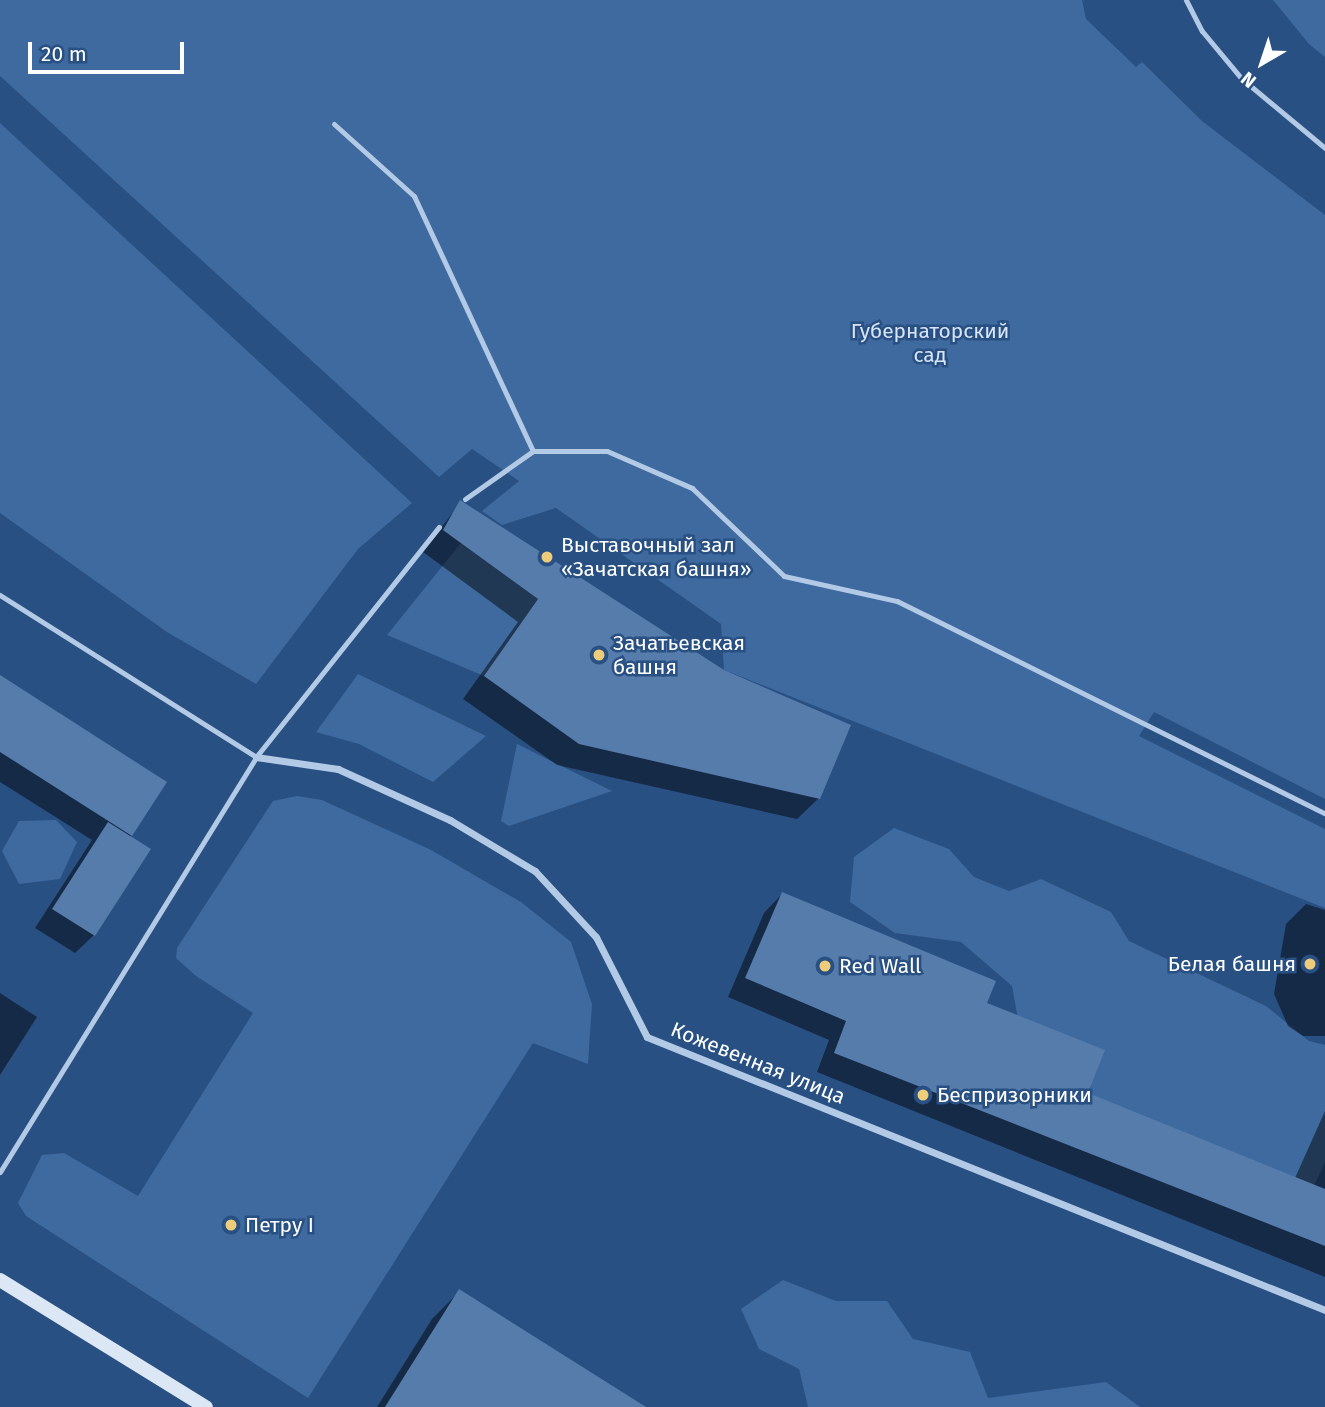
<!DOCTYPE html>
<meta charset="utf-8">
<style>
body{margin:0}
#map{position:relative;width:1325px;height:1407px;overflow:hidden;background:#295083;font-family:"Fira Sans",sans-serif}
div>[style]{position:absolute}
.green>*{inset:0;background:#3e6a9f}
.shadow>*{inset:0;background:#0007}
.building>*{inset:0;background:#567cac}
.service>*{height:5px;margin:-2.5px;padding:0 2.5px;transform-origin:2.5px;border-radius:2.5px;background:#b3cae6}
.minor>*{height:7px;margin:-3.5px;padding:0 3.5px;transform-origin:3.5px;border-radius:3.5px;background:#b3cae6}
.secondary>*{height:14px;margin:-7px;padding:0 7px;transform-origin:7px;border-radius:7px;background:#dce7f6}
.dots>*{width:19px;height:19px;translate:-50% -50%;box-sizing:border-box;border:4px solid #295083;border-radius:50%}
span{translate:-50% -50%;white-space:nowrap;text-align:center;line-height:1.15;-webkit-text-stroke:5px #295083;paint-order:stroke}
.park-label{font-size:21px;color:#d6e4f5}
.poi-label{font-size:21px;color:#fff}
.left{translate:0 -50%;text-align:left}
.right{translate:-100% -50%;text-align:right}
.street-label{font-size:21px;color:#fff}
.north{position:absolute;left:1227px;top:28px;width:70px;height:70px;-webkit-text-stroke:5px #295083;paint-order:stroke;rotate:219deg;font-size:19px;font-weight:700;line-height:28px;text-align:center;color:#fff}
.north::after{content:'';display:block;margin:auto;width:24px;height:32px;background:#fff;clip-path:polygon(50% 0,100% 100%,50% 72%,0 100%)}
.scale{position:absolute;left:28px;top:42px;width:156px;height:32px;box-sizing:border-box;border:4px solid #fff;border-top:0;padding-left:9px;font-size:21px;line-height:24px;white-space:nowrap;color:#fff;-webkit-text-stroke:5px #295083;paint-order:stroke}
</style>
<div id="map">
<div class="green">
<i style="clip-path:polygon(0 0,1082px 0,1086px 19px,1136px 67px,1142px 62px,1202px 121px,1325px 215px,1325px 799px,1154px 712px,1139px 736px,1325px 829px,1325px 908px,724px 670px,721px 624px,556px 508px,502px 525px,482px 511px,519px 481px,472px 449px,439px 477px,0 76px)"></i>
<i style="clip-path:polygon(1273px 0,1325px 0,1325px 57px,1309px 44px)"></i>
<i style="clip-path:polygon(0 123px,412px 503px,358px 549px,256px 684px,167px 632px,0 513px)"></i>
<i style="clip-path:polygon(461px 543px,538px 599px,484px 676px,387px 635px)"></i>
<i style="clip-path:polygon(358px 674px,486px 736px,433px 782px,359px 744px,316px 732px)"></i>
<i style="clip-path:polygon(517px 744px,612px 791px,509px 826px,501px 821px)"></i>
<i style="clip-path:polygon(297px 796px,322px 800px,431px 850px,521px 902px,571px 942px,592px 1004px,588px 1064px,533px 1043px,308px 1398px,26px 1216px,18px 1203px,42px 1155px,64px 1153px,138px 1196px,253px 1013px,196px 976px,176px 958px,177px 948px,273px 801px)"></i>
<i style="clip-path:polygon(56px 820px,77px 842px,60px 879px,19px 884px,2px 851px,19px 821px)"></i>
<i style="clip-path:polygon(894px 828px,949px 849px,974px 877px,1009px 891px,1041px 879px,1111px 912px,1129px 941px,1266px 1006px,1309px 1041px,1325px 1045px,1325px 1162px,1307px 1201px,1088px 1093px,1091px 1086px,1023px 1047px,1012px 986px,961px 942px,895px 933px,850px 902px,854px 857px)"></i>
<i style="clip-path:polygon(783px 1280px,836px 1301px,887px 1301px,913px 1339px,970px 1352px,988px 1398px,1106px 1382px,1140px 1407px,808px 1407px,799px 1369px,759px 1349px,741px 1309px)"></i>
</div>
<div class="shadow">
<i style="clip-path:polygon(460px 503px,819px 798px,797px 819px,557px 765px,463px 699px,518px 622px,423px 552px)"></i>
<i style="clip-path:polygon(0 677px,131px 835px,94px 935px,75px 953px,35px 928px,92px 840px,0 782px)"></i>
<i style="clip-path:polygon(782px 894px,985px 1004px,1086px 1094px,1295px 1178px,1325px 1111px,1325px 1277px,817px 1072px,829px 1040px,728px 997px,764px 913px)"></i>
<i style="clip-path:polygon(1306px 904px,1325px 910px,1325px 1036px,1303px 1036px,1288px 1026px,1274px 994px,1286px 924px)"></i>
<i style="clip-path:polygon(0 993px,37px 1017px,0 1075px)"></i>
<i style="clip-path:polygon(459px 1292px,642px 1407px,377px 1407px,432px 1319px)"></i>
</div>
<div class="building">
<i style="clip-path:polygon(460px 500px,724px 670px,851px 725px,820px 799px,579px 744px,484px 676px,538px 599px,443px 530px)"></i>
<i style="clip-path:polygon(0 675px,167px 782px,132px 836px,0 752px)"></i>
<i style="clip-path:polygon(108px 822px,151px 849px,95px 936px,52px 909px)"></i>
<i style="clip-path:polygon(782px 892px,996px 981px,987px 1003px,1105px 1050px,1088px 1093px,1325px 1189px,1325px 1246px,834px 1053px,846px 1021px,745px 978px)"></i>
<i style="clip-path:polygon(459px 1289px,646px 1407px,385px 1407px)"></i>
</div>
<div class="service">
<i style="left:1186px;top:0;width:35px;rotate:63deg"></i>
<i style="left:1202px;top:31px;width:61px;rotate:50.3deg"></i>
<i style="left:1241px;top:78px;width:109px;rotate:39.8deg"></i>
<i style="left:334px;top:124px;width:108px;rotate:42deg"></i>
<i style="left:414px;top:196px;width:281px;rotate:65deg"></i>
<i style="left:465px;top:499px;width:83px;rotate:-35.2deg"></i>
<i style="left:533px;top:451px;width:74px"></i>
<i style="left:607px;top:451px;width:93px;rotate:23.5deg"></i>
<i style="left:692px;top:488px;width:127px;rotate:43.7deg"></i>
<i style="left:784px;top:576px;width:116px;rotate:12.5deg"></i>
<i style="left:897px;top:601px;width:478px;rotate:26.4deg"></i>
<i style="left:0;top:595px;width:303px;rotate:32.3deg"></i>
<i style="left:0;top:1172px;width:488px;rotate:-58.3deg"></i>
<i style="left:256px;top:757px;width:294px;rotate:-51.5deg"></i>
</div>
<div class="minor">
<i style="left:256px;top:757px;width:83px;rotate:8.3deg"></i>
<i style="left:338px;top:769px;width:123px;rotate:24.5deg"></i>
<i style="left:450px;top:820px;width:99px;rotate:31deg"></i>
<i style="left:535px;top:871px;width:90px;rotate:47.3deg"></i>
<i style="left:596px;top:937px;width:112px;rotate:63deg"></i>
<i style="left:647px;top:1037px;width:731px;rotate:21.93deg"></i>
</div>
<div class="secondary">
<i style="left:0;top:1280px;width:242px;rotate:31.7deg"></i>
</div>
<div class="dots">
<i style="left:547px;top:557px;background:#edcc7a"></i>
<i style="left:599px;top:655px;background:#edcc7a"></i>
<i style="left:1310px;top:964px;background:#edcc7a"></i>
<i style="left:825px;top:966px;background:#edcc7a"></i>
<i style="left:923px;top:1095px;background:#edcc7a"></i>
<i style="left:231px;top:1225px;background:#edcc7a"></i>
</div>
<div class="park-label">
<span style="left:930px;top:343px">Губернаторский<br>сад</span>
</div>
<div class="poi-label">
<span class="left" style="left:561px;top:557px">Выставочный зал<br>«Зачатская башня»</span>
<span class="left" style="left:613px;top:655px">Зачатьевская<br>башня</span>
<span class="right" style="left:1296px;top:964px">Белая башня</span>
<span class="left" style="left:839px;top:966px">Red Wall</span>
<span class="left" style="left:937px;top:1095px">Беспризорники</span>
<span class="left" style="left:245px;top:1225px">Петру I</span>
</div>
<div class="street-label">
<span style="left:758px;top:1063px;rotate:22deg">Кожевенная улица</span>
</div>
<div class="north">N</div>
<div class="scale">20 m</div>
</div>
